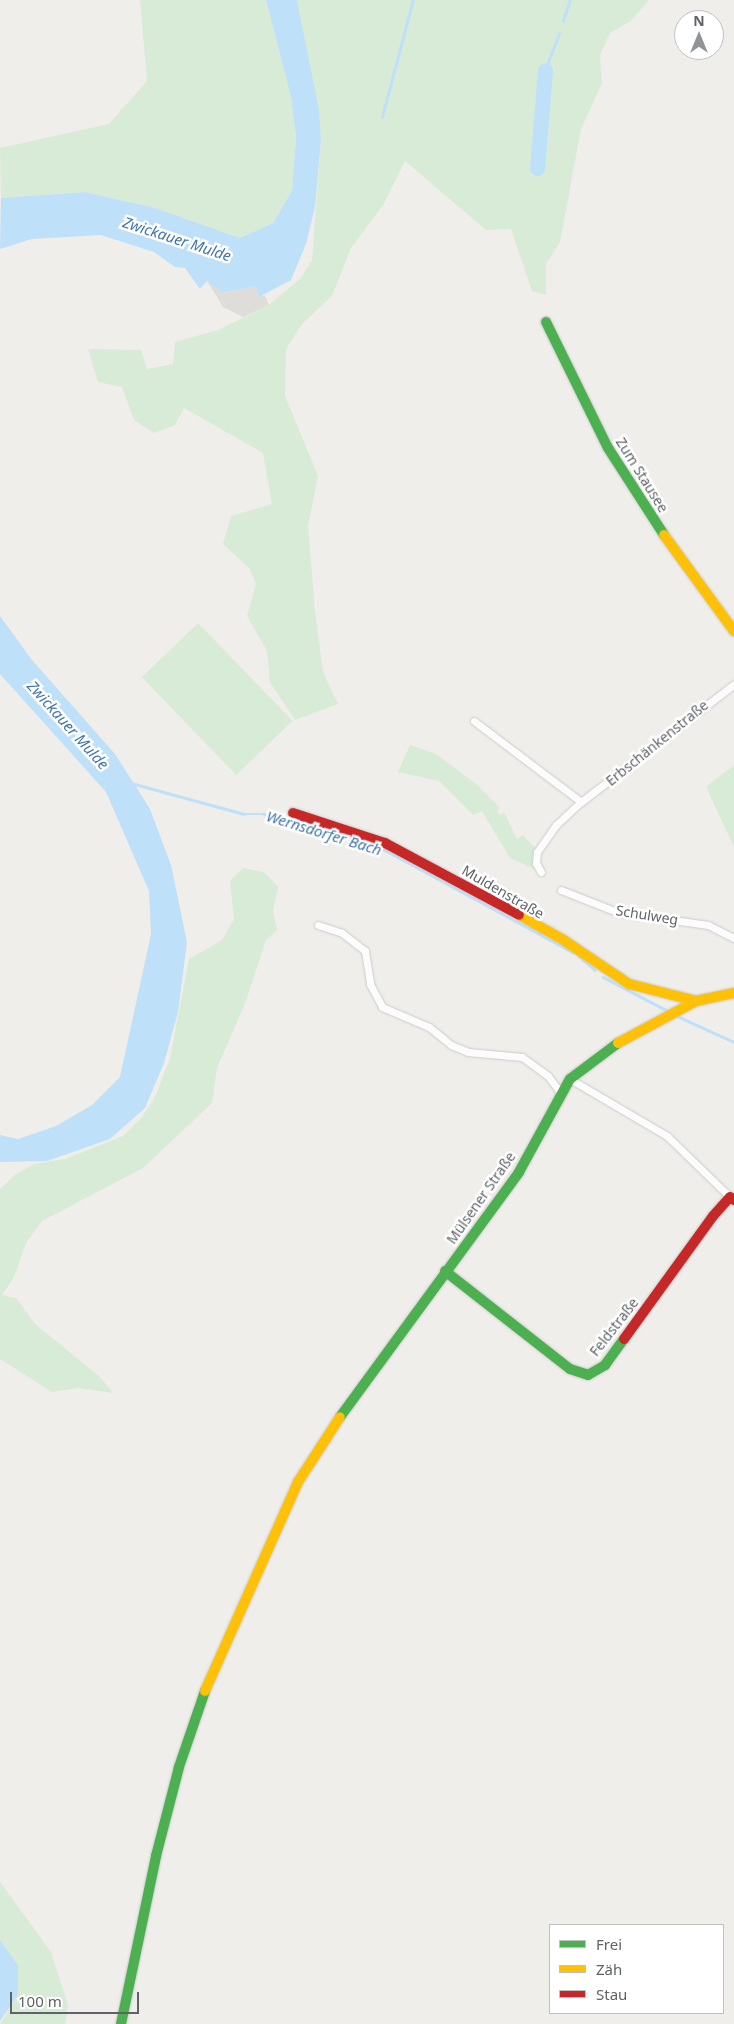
<!DOCTYPE html>
<html>
<head>
<meta charset="utf-8">
<style>
  body { margin:0 }
  #map { position:relative; width:734px; height:2024px; overflow:hidden; background:#efeeea; font-family:"Noto Sans",sans-serif }
  div>[style] { position:absolute }
  [style*='--x'] { left:calc(var(--x)*1px); top:calc(var(--y)*1px); width:calc(var(--w)*1px); rotate:calc(var(--a)*1deg) }
  .industrial>* { inset:0; background:#dfddda }
  .green>* { inset:0; background:#d8ebd6; transform-origin:0 0 }
  .water>* { inset:0; background:#bfe0f9 }
  .stream>* { height:2.5px; margin:-1.25px; padding:0 1.25px; transform-origin:1.25px; border-radius:1.25px; background:#bfe0f9 }
  .river>* { height:15px; margin:-7.5px; padding:0 7.5px; transform-origin:7.5px; border-radius:7.5px; background:#bfe0f9 }
  .roads { filter:drop-shadow(0 0 1px #cbcccc) drop-shadow(0 0 1px #cbcccc) }
  .street>* { height:7px; margin:-3.5px; padding:0 3.5px; transform-origin:3.5px; border-radius:3.5px; background:#fdfcfc }
  .fast>* { height:10px; margin:-5px; padding:0 5px; transform-origin:5px; border-radius:5px; background:#4caf50 }
  .slow>* { height:10px; margin:-5px; padding:0 5px; transform-origin:5px; border-radius:5px; background:#ffc107 }
  .jam>* { height:10px; margin:-5px; padding:0 5px; transform-origin:5px; border-radius:5px; background:#c62828 }
  span { translate:-50% -50%; white-space:nowrap; text-align:center; line-height:1.15; -webkit-text-stroke:5px #fff; paint-order:stroke }
  .street-label { font-size:14px; color:#5f6368 }
  .water-label { font-size:15px; color:#4174aa; font-style:italic }
  .legend { position:absolute; left:549px; top:1924px; width:175px; height:90px; box-sizing:border-box; background:#fff; border:1px solid #bfc1c3; margin:0; padding:6px 9px; list-style:none; font-size:15px; color:#5f6368 }
  .legend li { display:flex; align-items:center; gap:10px; height:25px }
  .legend b { width:25px; border:1px solid #bfc1c3 }
  .north { position:absolute; left:674px; top:10px; width:50px; height:50px; box-sizing:border-box; background:#fff; border:1px solid #bfc1c3; border-radius:50%; rotate:0deg; font-size:14px; font-weight:700; line-height:20px; text-align:center; color:#5f6368 }
  .north::after { content:''; display:block; margin:auto; width:18px; height:22px; background:#919496; clip-path:polygon(50% 0,100% 100%,50% 72%,0 100%) }
  .scale { position:absolute; left:10px; top:1992px; width:129px; height:22px; box-sizing:border-box; border:2px solid #5f6368; border-top:0; padding-left:6px; font-size:15px; line-height:18px; white-space:nowrap; color:#5f6368; -webkit-text-stroke:4px #fff; paint-order:stroke }
</style>
</head>
<body>
<div id="map">
  <div class="industrial">
    <i style="clip-path:polygon(207px 281px,224px 293px,256px 286px,259px 297px,265px 295px,269px 305px,243px 317px,223px 307px)"></i>
  </div>
  <div class="green">
    <i style="clip-path:polygon(140px 0,266px 0,291px 97px,296px 137px,292px 191px,273px 223px,240px 238px,155px 208px,85px 192px,1px 198px,0 148px,109px 124px,147px 81px)"></i>
    <i style="clip-path:polygon(297px 0,649px 0,631px 21px,610px 33px,600px 55px,602px 83px,581px 129px,560px 242px,546px 264px,546px 295px,532px 291px,511px 229px,486px 230px,405px 161px,383px 205px,351px 248px,332px 296px,302px 324px,286px 349px,285px 396px,318px 476px,308px 526px,315px 611px,323px 672px,338px 704px,295px 720px,270px 682px,267px 651px,247px 616px,256px 584px,250px 569px,223px 544px,231px 516px,272px 504px,263px 453px,184px 408px,175px 425px,154px 433px,134px 420px,122px 387px,98px 382px,88px 349px,141px 350px,147px 369px,173px 364px,175px 342px,218px 330px,269px 305px,301px 278px,312px 260px,321px 140px,319px 109px)"></i>
    <i style="left:198px;top:623px;width:136px;height:78px;rotate:46deg"></i>
    <i style="clip-path:polygon(410px 745px,436px 754px,475px 783px,500px 808px,497px 812px,501px 815px,504px 812px,517px 839px,523px 835px,537px 850px,533px 859px,534px 869px,510px 858px,482px 811px,473px 815px,439px 781px,398px 772px)"></i>
    <i style="clip-path:polygon(734px 765px,734px 847px,706px 787px)"></i>
    <i style="clip-path:polygon(243px 868px,264px 872px,278px 887px,273px 910px,277px 930px,266px 940px,246px 1001px,217px 1068px,212px 1103px,143px 1168px,42px 1221px,26px 1243px,14px 1277px,2px 1295px,16px 1298px,35px 1324px,99px 1376px,113px 1393px,78px 1388px,52px 1392px,0 1359px,0 1189px,16px 1174px,34px 1164px,65px 1159px,123px 1136px,142px 1117px,156px 1095px,170px 1058px,189px 959px,222px 940px,234px 919px,230px 881px)"></i>
    <i style="clip-path:polygon(0 1882px,51px 1952px,68px 2005px,65px 2024px,0 2024px,18px 1995px,18px 1965px,0 1940px)"></i>
  </div>
  <div class="water">
    <i style="clip-path:polygon(266px 0,297px 0,319px 109px,321px 140px,315px 207px,306px 244px,291px 280px,259px 297px,256px 286px,223px 293px,207px 281px,200px 289px,185px 268px,175px 267px,154px 252px,101px 235px,32px 239px,0 249px,1px 198px,85px 192px,155px 208px,240px 238px,273px 223px,292px 191px,296px 137px,291px 97px)"></i>
    <i style="clip-path:polygon(0 616px,32px 660px,115px 754px,150px 809px,171px 865px,187px 942px,178px 1012px,164px 1063px,145px 1108px,110px 1139px,47px 1161px,0 1162px,0 1135px,18px 1139px,56px 1126px,92px 1105px,120px 1077px,151px 934px,149px 891px,106px 792px,0 674px)"></i>
    <i style="clip-path:polygon(0 1940px,18px 1965px,18px 1995px,0 2021px)"></i>
  </div>
  <div class="stream">
    <i style="--x:563;--y:21;--w:22;--a:-72"></i>
    <i style="--x:545;--y:70;--w:39;--a:-69"></i>
    <i style="--x:382;--y:117;--w:121;--a:-75.2"></i>
    <i style="--x:131;--y:783;--w:117;--a:15.3"></i>
    <i style="--x:244;--y:814;--w:20;--a:0"></i>
    <i style="--x:264;--y:814;--w:126;--a:16.6"></i>
    <i style="--x:385;--y:850;--w:214;--a:28.5"></i>
    <i style="--x:579;--y:956;--w:21;--a:41"></i>
    <i style="--x:603;--y:977;--w:76;--a:27.6"></i>
    <i style="--x:677;--y:1016;--w:63;--a:24.5"></i>
  </div>
  <div class="river">
    <i style="--x:537;--y:168;--w:98;--a:-85.3"></i>
  </div>
  <div class="roads">
    <div class="street">
      <i style="--x:474;--y:721;--w:134;--a:37.1"></i>
      <i style="--x:541;--y:872;--w:10;--a:-119"></i>
      <i style="--x:536;--y:863;--w:11;--a:-85"></i>
      <i style="--x:537;--y:852;--w:33;--a:-55"></i>
      <i style="--x:556;--y:825;--w:34;--a:-43"></i>
      <i style="--x:581;--y:802;--w:193;--a:-37.6"></i>
      <i style="--x:561;--y:890;--w:60;--a:21.4"></i>
      <i style="--x:617;--y:912;--w:92;--a:8.1"></i>
      <i style="--x:708;--y:925;--w:29;--a:27"></i>
      <i style="--x:318;--y:925;--w:25;--a:18"></i>
      <i style="--x:342;--y:933;--w:29;--a:38"></i>
      <i style="--x:365;--y:951;--w:33;--a:81"></i>
      <i style="--x:370;--y:984;--w:26;--a:62"></i>
      <i style="--x:382;--y:1007;--w:51;--a:23.1"></i>
      <i style="--x:429;--y:1027;--w:28;--a:39"></i>
      <i style="--x:451;--y:1045;--w:18;--a:22"></i>
      <i style="--x:468;--y:1052;--w:54;--a:5.3"></i>
      <i style="--x:522;--y:1057;--w:32;--a:36"></i>
      <i style="--x:548;--y:1076;--w:21;--a:53"></i>
      <i style="--x:570;--y:1079;--w:113;--a:30.4"></i>
      <i style="--x:667;--y:1136;--w:88;--a:44.1"></i>
    </div>
    <div class="fast">
      <i style="--x:546;--y:322;--w:140;--a:63.8"></i>
      <i style="--x:608;--y:448;--w:103;--a:57.2"></i>
      <i style="--x:445;--y:1271;--w:159;--a:38.1"></i>
      <i style="--x:570;--y:1369;--w:19;--a:18"></i>
      <i style="--x:588;--y:1375;--w:20;--a:-30"></i>
      <i style="--x:605;--y:1365;--w:32;--a:-54"></i>
      <i style="--x:340;--y:1417;--w:303;--a:-53.8"></i>
      <i style="--x:519;--y:1172;--w:106;--a:-61.3"></i>
      <i style="--x:570;--y:1079;--w:60;--a:-36.9"></i>
      <i style="--x:121;--y:2024;--w:172;--a:-78.2"></i>
      <i style="--x:156;--y:1856;--w:92;--a:-75.5"></i>
      <i style="--x:179;--y:1767;--w:80;--a:-71.1"></i>
    </div>
    <div class="slow">
      <i style="--x:664;--y:535;--w:119;--a:53.9"></i>
      <i style="--x:519;--y:915;--w:49;--a:29.2"></i>
      <i style="--x:562;--y:939;--w:81;--a:33.9"></i>
      <i style="--x:629;--y:984;--w:69;--a:14.2"></i>
      <i style="--x:618;--y:1043;--w:89;--a:-28.3"></i>
      <i style="--x:696;--y:1001;--w:39;--a:-12"></i>
      <i style="--x:205;--y:1691;--w:229;--a:-66"></i>
      <i style="--x:298;--y:1482;--w:77;--a:-57.1"></i>
    </div>
    <div class="jam">
      <i style="--x:293;--y:813;--w:97;--a:18.1"></i>
      <i style="--x:385;--y:843;--w:152;--a:28.2"></i>
      <i style="--x:624;--y:1339;--w:152;--a:-54.1"></i>
      <i style="--x:713;--y:1216;--w:25;--a:-48"></i>
      <i style="--x:730;--y:1197;--w:5;--a:37"></i>
    </div>
  </div>
  <div class="street-label">
    <span style="left:642px;top:475px;rotate:58deg">Zum Stausee</span>
    <span style="left:657px;top:743px;rotate:-39deg">Erbschänkenstraße</span>
    <span style="left:503px;top:892px;rotate:30deg">Muldenstraße</span>
    <span style="left:647px;top:915px;rotate:9deg">Schulweg</span>
    <span style="left:481px;top:1198px;rotate:-55deg">Mülsener Straße</span>
    <span style="left:614px;top:1327px;rotate:-52deg">Feldstraße</span>
  </div>
  <div class="water-label">
    <span style="left:177px;top:239px;rotate:18deg">Zwickauer Mulde</span>
    <span style="left:68px;top:725px;rotate:48deg">Zwickauer Mulde</span>
    <span style="left:324px;top:833px;rotate:17deg">Wernsdorfer Bach</span>
  </div>
  <ul class="legend">
  <li><b style="height:6px;background:#4caf50"></b>Frei</li>
  <li><b style="height:6px;background:#ffc107"></b>Zäh</li>
  <li><b style="height:6px;background:#c62828"></b>Stau</li>
  </ul>
  <div class="north">N</div>
  <div class="scale">100 m</div>
</div>
</body>
</html>
